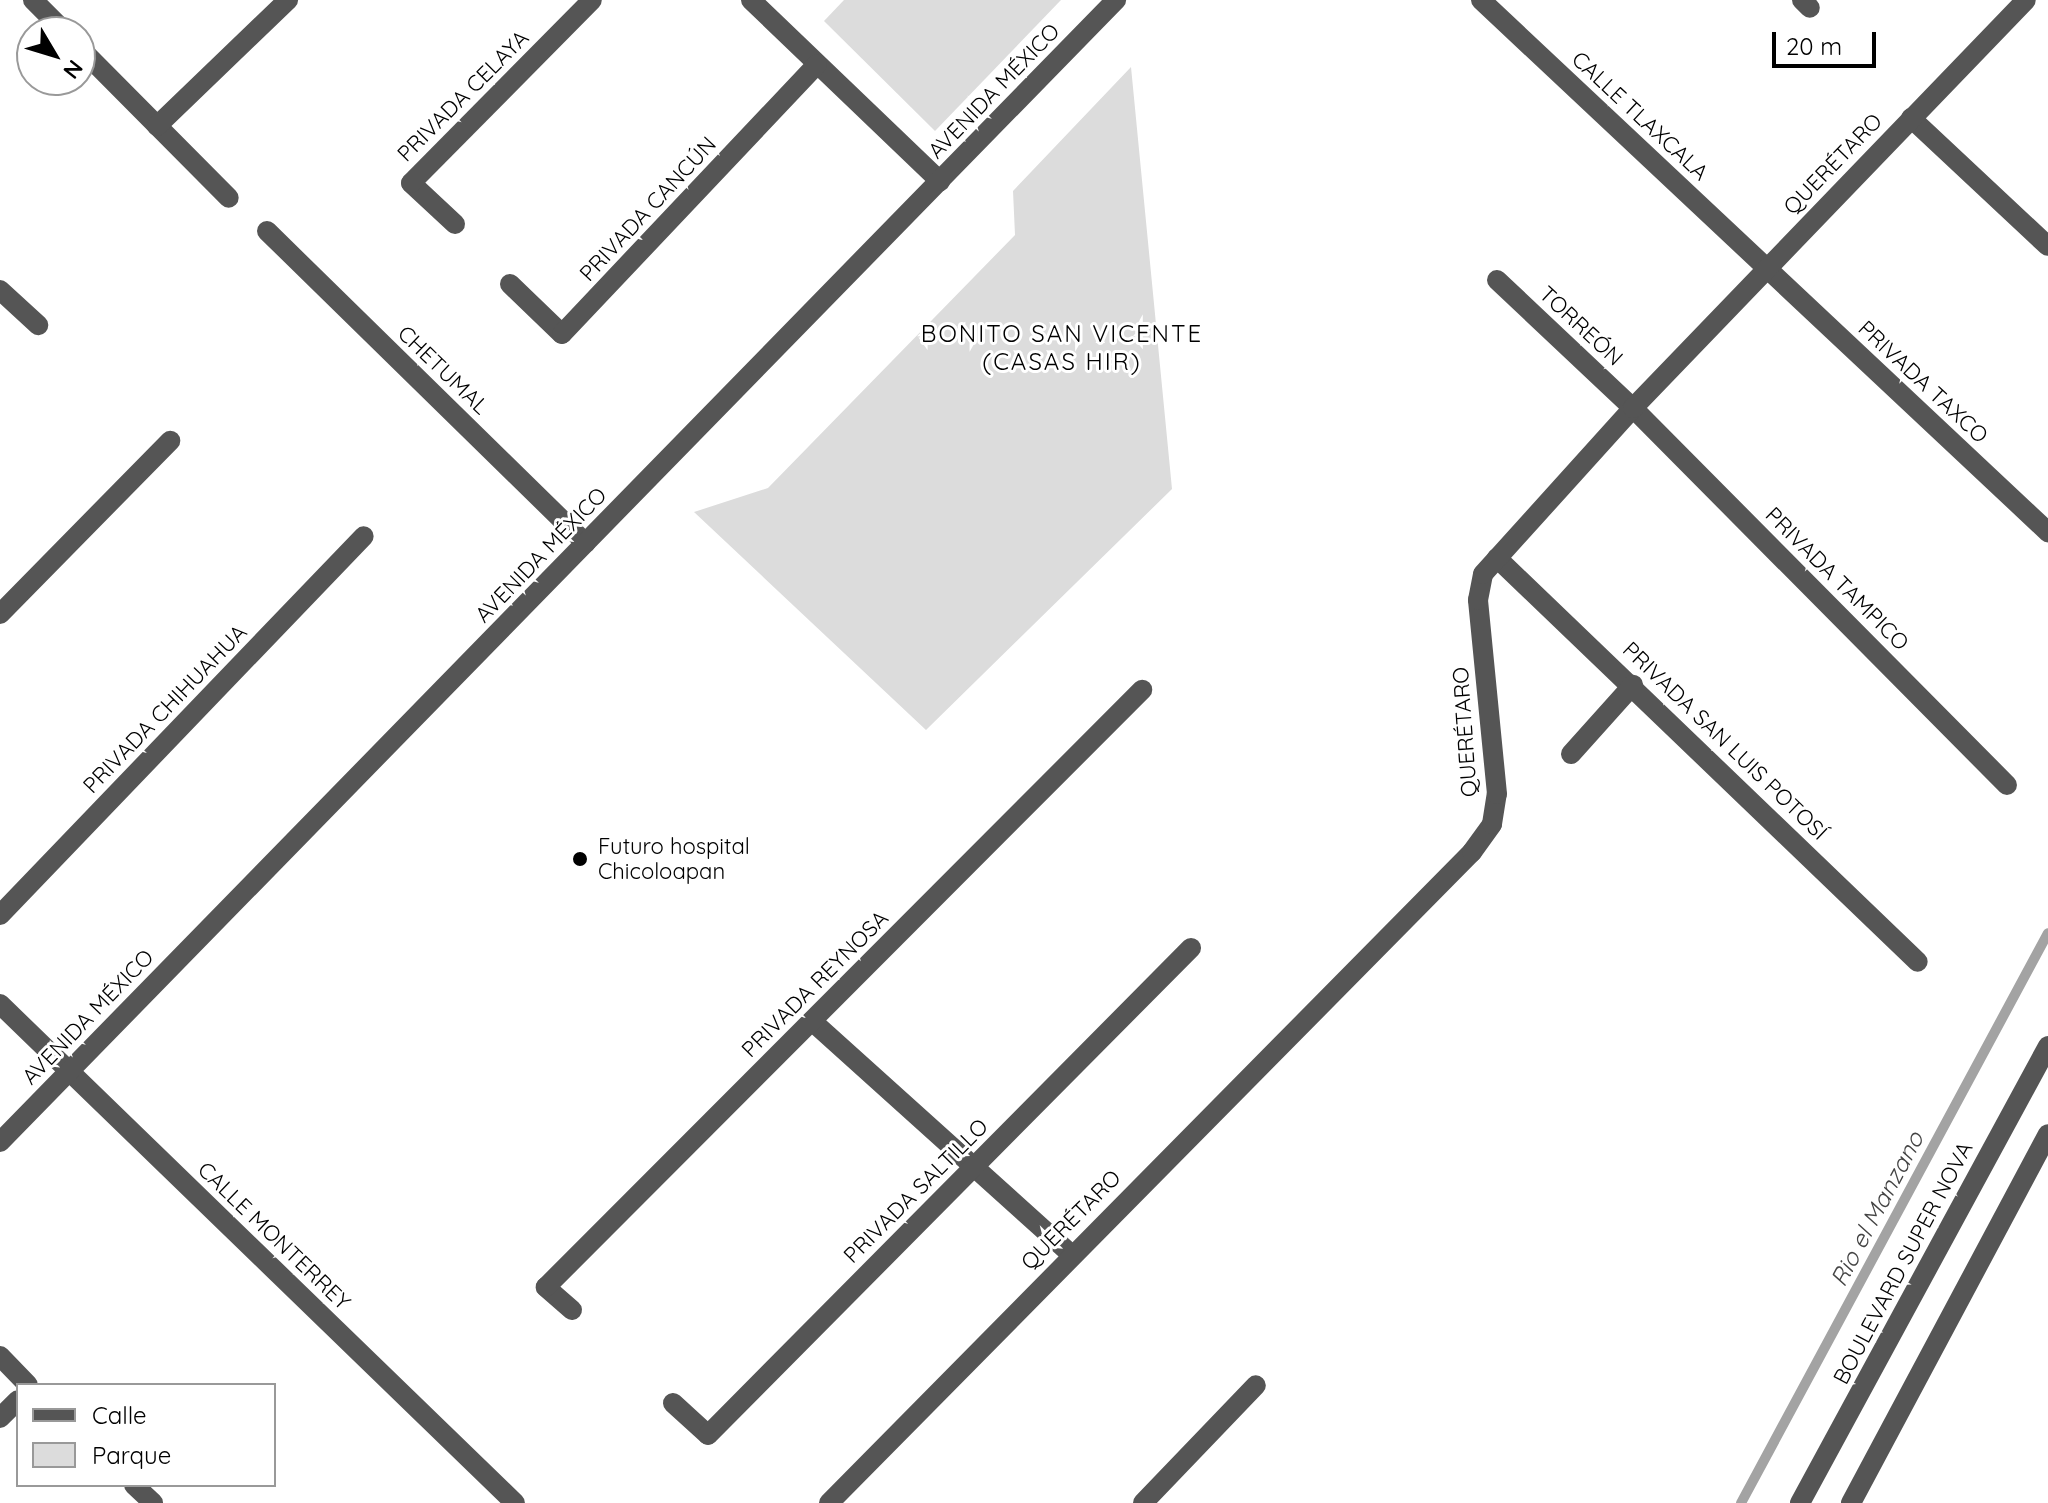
<!DOCTYPE html>
<html>
<head>
<meta charset="utf-8">
<style>
  body { margin:0 }
  #map { position:relative; width:2048px; height:1503px; overflow:hidden; background:#fff; font-family:Quicksand,sans-serif }
  div>[style] { position:absolute }
  [style*='--x'] { left:calc(var(--x)*1px); top:calc(var(--y)*1px); width:calc(var(--w)*1px); rotate:calc(var(--a)*1deg) }
  .green>* { inset:0; background:#dcdcdc }
  .stream>* { height:10px; margin:-5px; padding:0 5px; transform-origin:5px; border-radius:5px; background:#a3a3a3 }
  .minor>* { height:20px; margin:-10px; padding:0 10px; transform-origin:10px; border-radius:10px; background:#555 }
  .dots>* { width:22px; height:22px; translate:-50% -50%; box-sizing:border-box; border:4px solid #fff; border-radius:50% }
  span { translate:-50% -50%; white-space:nowrap; text-align:center; line-height:1.15; -webkit-text-stroke:6px #fff; paint-order:stroke }
  .street-label { font-size:22px; color:#000 }
  .poi-label { font-size:22px; color:#000 }
  .left { translate:0 -50%; text-align:left }
  .neighbourhood-label { font-size:24px; color:#000; letter-spacing:2px }
  .water-label { font-size:24px; color:#444; font-style:italic }
  .legend { position:absolute; left:16px; top:1383px; width:260px; height:104px; box-sizing:border-box; background:#fff; border:2px solid #999; margin:0; padding:10px 14px; list-style:none; font-size:24px; color:#000 }
  .legend li { display:flex; align-items:center; gap:16px; height:40px }
  .legend b { width:40px; border:2px solid #999 }
  .north { position:absolute; left:16px; top:16px; width:80px; height:80px; box-sizing:border-box; background:#fff; border:2px solid #999; border-radius:50%; rotate:128deg; font-size:22px; font-weight:700; line-height:32px; text-align:center; color:#000 }
  .north::after { content:''; display:block; margin:auto; width:28px; height:36px; background:#000; clip-path:polygon(50% 0,100% 100%,50% 72%,0 100%) }
  .scale { position:absolute; left:1772px; top:32px; width:104px; height:36px; box-sizing:border-box; border:4px solid #000; border-top:0; padding-left:10px; font-size:24px; line-height:28px; white-space:nowrap; color:#000; -webkit-text-stroke:6px #fff; paint-order:stroke }
</style>
</head>
<body>
<div id="map">
  <div class="green">
    <i style="clip-path:polygon(844px 0,1061px 0,935px 131px,824px 21px)"></i>
    <i style="clip-path:polygon(1131px 67px,1172px 489px,926px 730px,694px 512px,768px 488px,1015px 235px,1013px 191px)"></i>
  </div>
  <div class="stream">
    <i style="--x:1741;--y:1503;--w:647;--a:-61.69"></i>
  </div>
  <div class="minor">
    <i style="--x:33;--y:0;--w:45;--a:45"></i>
    <i style="--x:751;--y:0;--w:262;--a:43.8"></i>
    <i style="--x:1481;--y:0;--w:778;--a:43.18"></i>
    <i style="--x:1802;--y:0;--w:11;--a:45"></i>
    <i style="--x:80;--y:48;--w:211;--a:45.2"></i>
    <i style="--x:1911;--y:118;--w:187;--a:43.1"></i>
    <i style="--x:157;--y:126;--w:182;--a:-43.9"></i>
    <i style="--x:455;--y:224;--w:60;--a:-137"></i>
    <i style="--x:411;--y:183;--w:257;--a:-45.3"></i>
    <i style="--x:267;--y:231;--w:446;--a:44.4"></i>
    <i style="--x:1497;--y:280;--w:187;--a:43.3"></i>
    <i style="--x:1633;--y:408;--w:531;--a:45.23"></i>
    <i style="--x:510;--y:284;--w:72;--a:43.9"></i>
    <i style="--x:562;--y:334;--w:371;--a:-46.6"></i>
    <i style="--x:0;--y:290;--w:52;--a:42.6"></i>
    <i style="--x:1497;--y:558;--w:583;--a:43.82"></i>
    <i style="--x:0;--y:614;--w:243;--a:-45.5"></i>
    <i style="--x:1571;--y:754;--w:93;--a:-48.1"></i>
    <i style="--x:0;--y:915;--w:525;--a:-46.16"></i>
    <i style="--x:0;--y:1004;--w:717;--a:44.1"></i>
    <i style="--x:812;--y:1021;--w:348;--a:42"></i>
    <i style="--x:0;--y:1142;--w:1597;--a:-45.66"></i>
    <i style="--x:572;--y:1310;--w:35;--a:-139"></i>
    <i style="--x:546;--y:1287;--w:844;--a:-45.05"></i>
    <i style="--x:0;--y:1356;--w:40;--a:46"></i>
    <i style="--x:673;--y:1403;--w:47;--a:42.4"></i>
    <i style="--x:708;--y:1435;--w:686;--a:-45.24"></i>
    <i style="--x:0;--y:1418;--w:25;--a:-45"></i>
    <i style="--x:134;--y:1485;--w:26;--a:43"></i>
    <i style="--x:829;--y:1503;--w:915;--a:-45.35"></i>
    <i style="--x:1472;--y:852;--w:34;--a:-54"></i>
    <i style="--x:1492;--y:824;--w:30;--a:-81"></i>
    <i style="--x:1497;--y:794;--w:195;--a:-95.6"></i>
    <i style="--x:1478;--y:600;--w:26;--a:-79"></i>
    <i style="--x:1483;--y:574;--w:224;--a:-47.9"></i>
    <i style="--x:1633;--y:408;--w:566;--a:-46.07"></i>
    <i style="--x:1143;--y:1503;--w:163;--a:-46.2"></i>
    <i style="--x:1800;--y:1503;--w:520;--a:-61.51"></i>
    <i style="--x:1851;--y:1503;--w:418;--a:-61.9"></i>
  </div>
  <div class="dots">
    <i style="left:580px;top:859px;background:#000"></i>
  </div>
  <div class="street-label">
    <span style="left:994px;top:91px;rotate:-46deg">AVENIDA MÉXICO</span>
    <span style="left:463px;top:96px;rotate:-45deg">PRIVADA CELAYA</span>
    <span style="left:1640px;top:116px;rotate:43deg">CALLE TLAXCALA</span>
    <span style="left:1833px;top:164px;rotate:-46deg">QUERÉTARO</span>
    <span style="left:648px;top:209px;rotate:-47deg">PRIVADA CANCÚN</span>
    <span style="left:1581px;top:326px;rotate:43deg">TORREÓN</span>
    <span style="left:443px;top:370px;rotate:44deg">CHETUMAL</span>
    <span style="left:1923px;top:382px;rotate:43deg">PRIVADA TAXCO</span>
    <span style="left:541px;top:555px;rotate:-46deg">AVENIDA MÉXICO</span>
    <span style="left:1837px;top:579px;rotate:45deg">PRIVADA TAMPICO</span>
    <span style="left:165px;top:709px;rotate:-46deg">PRIVADA CHIHUAHUA</span>
    <span style="left:1465px;top:732px;rotate:-94deg">QUERÉTARO</span>
    <span style="left:1725px;top:741px;rotate:44deg">PRIVADA SAN LUIS POTOSÍ</span>
    <span style="left:815px;top:984px;rotate:-45deg">PRIVADA REYNOSA</span>
    <span style="left:88px;top:1017px;rotate:-46deg">AVENIDA MÉXICO</span>
    <span style="left:916px;top:1191px;rotate:-45deg">PRIVADA SALTILLO</span>
    <span style="left:1071px;top:1220px;rotate:-45deg">QUERÉTARO</span>
    <span style="left:274px;top:1236px;rotate:44deg">CALLE MONTERREY</span>
    <span style="left:1903px;top:1263px;rotate:-62deg">BOULEVARD SUPER NOVA</span>
  </div>
  <div class="poi-label">
    <span class="left" style="left:598px;top:859px">Futuro hospital<br>Chicoloapan</span>
  </div>
  <div class="neighbourhood-label">
    <span style="left:1062px;top:348px">BONITO SAN VICENTE<br>(CASAS HIR)</span>
  </div>
  <div class="water-label">
    <span style="left:1877px;top:1209px;rotate:-62deg">Rio el Manzano</span>
  </div>
  <ul class="legend">
  <li><b style="height:10px;background:#555"></b>Calle</li>
  <li><b style="height:22px;background:#dcdcdc"></b>Parque</li>
  </ul>
  <div class="north">N</div>
  <div class="scale">20 m</div>
</div>
</body>
</html>
